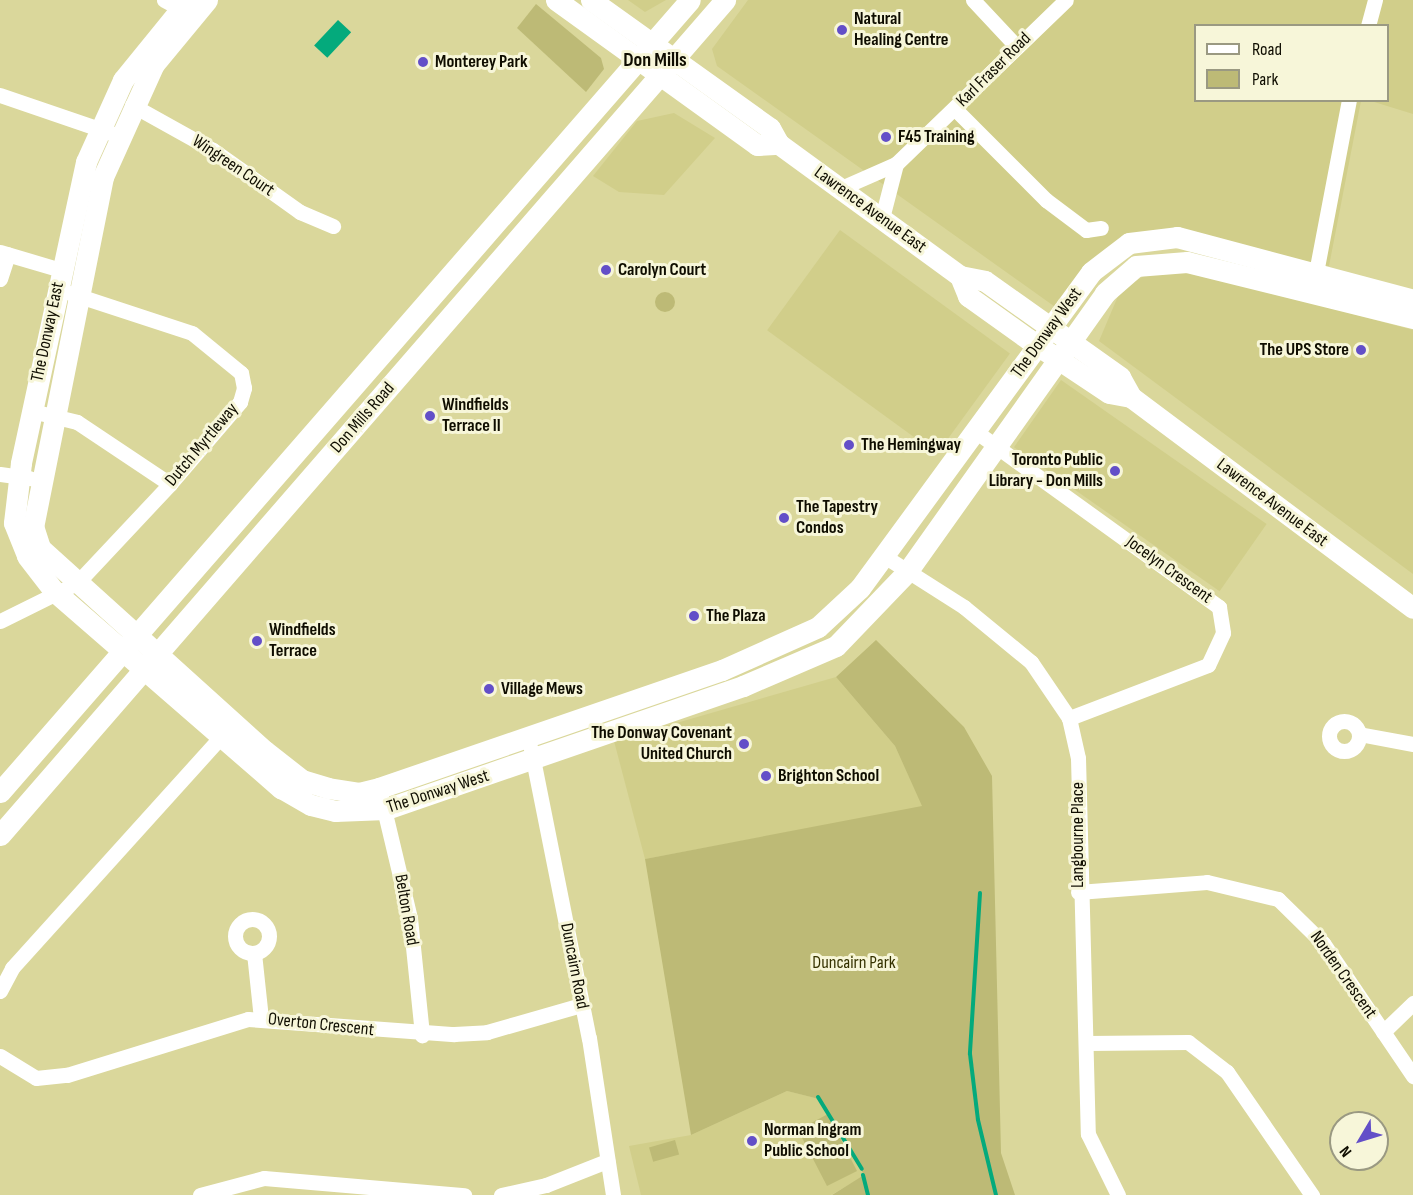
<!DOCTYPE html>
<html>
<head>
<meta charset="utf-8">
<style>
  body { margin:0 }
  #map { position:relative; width:1413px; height:1195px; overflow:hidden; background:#dad79b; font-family:"Sofia Sans Condensed",sans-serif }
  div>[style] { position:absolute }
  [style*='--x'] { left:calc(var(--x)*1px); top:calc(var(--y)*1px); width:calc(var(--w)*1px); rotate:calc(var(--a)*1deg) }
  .built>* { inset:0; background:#d1ce8a; transform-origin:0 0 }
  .green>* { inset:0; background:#bdba76; transform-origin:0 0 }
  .round { border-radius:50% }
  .water>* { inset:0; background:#04aa7c; transform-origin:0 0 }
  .stream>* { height:4px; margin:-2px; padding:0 2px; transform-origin:2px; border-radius:2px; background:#04aa7c }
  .street>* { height:15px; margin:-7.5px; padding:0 7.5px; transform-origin:7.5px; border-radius:7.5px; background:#fff }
  .street>.ring { margin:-7.5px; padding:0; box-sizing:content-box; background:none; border:15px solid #fff; border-radius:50% }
  .secondary>* { height:21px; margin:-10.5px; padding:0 10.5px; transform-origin:10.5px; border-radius:10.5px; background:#fff }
  .dots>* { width:16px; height:16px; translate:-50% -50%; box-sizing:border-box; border:3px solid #f7f6d9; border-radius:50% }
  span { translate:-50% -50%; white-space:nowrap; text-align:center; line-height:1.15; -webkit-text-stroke:6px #f7f6d9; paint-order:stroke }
  .poi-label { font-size:18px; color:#0f0d00; font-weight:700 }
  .left { translate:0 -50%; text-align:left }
  .right { translate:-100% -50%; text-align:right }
  .street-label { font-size:18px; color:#0f0d00 }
  .park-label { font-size:18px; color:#353200 }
  .neighbourhood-label { font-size:20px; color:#0f0d00; font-weight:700 }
  .legend { position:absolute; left:1194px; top:24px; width:195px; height:78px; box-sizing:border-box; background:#f7f6d9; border:2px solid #9a9982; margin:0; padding:8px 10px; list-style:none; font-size:18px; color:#0f0d00 }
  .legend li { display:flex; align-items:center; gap:12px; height:30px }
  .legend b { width:30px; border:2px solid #9a9982 }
  .north { position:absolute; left:1329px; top:1111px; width:60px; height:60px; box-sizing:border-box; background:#f7f6d9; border:2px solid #9a9982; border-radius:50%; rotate:232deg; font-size:16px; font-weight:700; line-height:24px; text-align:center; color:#0f0d00 }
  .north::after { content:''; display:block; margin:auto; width:21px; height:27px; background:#634fc8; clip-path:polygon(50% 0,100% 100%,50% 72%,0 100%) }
</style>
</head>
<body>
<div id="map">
  <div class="built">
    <i style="clip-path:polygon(628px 0,666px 0,645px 12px)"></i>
    <i style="clip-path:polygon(748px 0,1413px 0,1413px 114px,1371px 101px,1388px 100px,1388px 26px,1196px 26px,1196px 100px,1361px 101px,1329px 266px,1126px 237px,1058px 309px,717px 66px,712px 49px)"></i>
    <i style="clip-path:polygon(674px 113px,715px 138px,664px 195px,619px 192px,593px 176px,637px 121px)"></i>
    <i style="left:840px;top:230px;width:210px;height:124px;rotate:36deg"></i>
    <i style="clip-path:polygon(1153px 271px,1199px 273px,1413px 330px,1413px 574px,1099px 341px,1121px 289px)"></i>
    <i style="left:1061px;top:380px;width:251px;height:82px;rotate:35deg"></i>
    <i style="clip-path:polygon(836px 677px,895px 746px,923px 807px,645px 859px,614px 741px)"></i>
    <i style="clip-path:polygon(787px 1091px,819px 1099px,864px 1176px,831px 1195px,641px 1195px,629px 1146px,691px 1135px)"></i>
  </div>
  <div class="green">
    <i style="clip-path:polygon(536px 4px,601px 58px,604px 69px,586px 92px,517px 28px)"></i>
    <i class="round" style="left:655px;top:292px;width:20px;height:20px"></i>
    <i style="clip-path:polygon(876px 640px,964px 727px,992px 776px,1001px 1153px,1015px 1195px,832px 1195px,864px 1175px,830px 1118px,857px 1171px,827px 1186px,798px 1130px,828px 1114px,819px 1099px,787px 1091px,691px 1135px,645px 859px,922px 806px,895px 746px,836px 677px)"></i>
    <i style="left:675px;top:1140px;width:15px;height:27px;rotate:74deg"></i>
  </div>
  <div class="water">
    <i style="left:338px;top:20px;width:18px;height:35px;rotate:43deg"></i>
  </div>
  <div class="stream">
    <i style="--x:980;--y:893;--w:161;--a:93.6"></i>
    <i style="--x:970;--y:1054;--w:66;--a:83.1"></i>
    <i style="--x:978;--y:1120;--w:77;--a:76.5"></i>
    <i style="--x:818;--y:1097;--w:84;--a:58.6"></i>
    <i style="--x:863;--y:1175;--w:21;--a:76"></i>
  </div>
  <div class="street">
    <i style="--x:164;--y:0;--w:27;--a:28"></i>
    <i style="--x:973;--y:0;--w:64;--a:46.9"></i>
    <i style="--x:1368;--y:26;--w:27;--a:-75"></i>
    <i style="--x:0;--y:95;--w:117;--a:18.9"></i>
    <i style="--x:132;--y:105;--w:93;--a:29.1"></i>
    <i style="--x:213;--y:150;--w:107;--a:35.5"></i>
    <i style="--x:300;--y:212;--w:36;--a:23"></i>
    <i style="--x:955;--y:109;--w:129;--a:45"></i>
    <i style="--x:1046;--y:200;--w:50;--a:36.9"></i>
    <i style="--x:1086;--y:230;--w:15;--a:-8"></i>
    <i style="--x:841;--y:188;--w:60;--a:-23.6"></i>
    <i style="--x:896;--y:164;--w:236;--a:-44"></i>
    <i style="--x:882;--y:218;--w:56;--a:-75.5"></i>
    <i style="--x:0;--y:252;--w:64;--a:16.4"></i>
    <i style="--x:0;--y:279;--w:26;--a:-72"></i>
    <i style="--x:1314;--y:283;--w:186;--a:-79.2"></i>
    <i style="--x:32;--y:411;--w:46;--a:13.7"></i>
    <i style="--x:77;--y:422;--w:112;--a:33.7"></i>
    <i style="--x:975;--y:431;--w:301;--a:35.8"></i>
    <i style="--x:1219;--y:607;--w:26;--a:81"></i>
    <i style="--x:1223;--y:633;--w:35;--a:115"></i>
    <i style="--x:1208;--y:665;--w:149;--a:159.1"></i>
    <i style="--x:0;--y:474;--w:30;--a:8"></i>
    <i style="--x:884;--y:556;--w:95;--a:32.5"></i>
    <i style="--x:964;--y:607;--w:87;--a:39.4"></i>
    <i style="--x:1031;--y:662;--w:68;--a:55.8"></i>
    <i style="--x:1069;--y:718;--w:41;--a:77.3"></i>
    <i style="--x:1078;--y:758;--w:376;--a:88.5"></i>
    <i style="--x:1088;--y:1134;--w:68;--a:63.8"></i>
    <i style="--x:0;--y:621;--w:86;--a:-26.3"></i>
    <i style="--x:77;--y:583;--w:136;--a:-46.8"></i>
    <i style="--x:170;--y:484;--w:108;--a:-49.5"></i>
    <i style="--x:240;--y:402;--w:15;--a:-74"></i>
    <i style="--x:244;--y:388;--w:15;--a:-101"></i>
    <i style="--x:241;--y:373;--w:63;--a:-140.8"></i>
    <i style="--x:192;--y:333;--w:128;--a:-161.8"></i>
    <i class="ring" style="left:1329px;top:721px;width:15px;height:15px"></i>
    <i style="--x:1359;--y:734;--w:55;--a:10.5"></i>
    <i style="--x:531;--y:749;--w:295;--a:78.7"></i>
    <i style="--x:589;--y:1038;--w:159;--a:81.3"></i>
    <i style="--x:379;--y:788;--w:134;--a:76.6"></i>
    <i style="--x:410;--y:918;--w:118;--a:84.1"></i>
    <i style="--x:1078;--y:892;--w:129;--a:-4.4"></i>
    <i style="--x:1207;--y:882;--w:73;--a:13.5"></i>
    <i style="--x:1278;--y:899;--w:63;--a:44.4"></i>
    <i style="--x:1323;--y:943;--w:161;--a:55.9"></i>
    <i class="ring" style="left:235px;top:919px;width:19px;height:19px"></i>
    <i style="--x:254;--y:953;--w:65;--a:83.9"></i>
    <i style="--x:0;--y:991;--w:26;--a:-62"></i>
    <i style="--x:12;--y:968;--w:322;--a:-47.9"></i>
    <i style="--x:1383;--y:1032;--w:42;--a:-44"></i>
    <i style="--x:1088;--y:1043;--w:100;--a:-0.6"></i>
    <i style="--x:1188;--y:1042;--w:49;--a:37.6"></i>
    <i style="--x:1227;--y:1072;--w:150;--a:55.4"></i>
    <i style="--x:0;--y:1056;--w:42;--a:31.4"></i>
    <i style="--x:36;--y:1078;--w:31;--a:-6"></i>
    <i style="--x:67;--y:1075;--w:189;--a:-17.2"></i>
    <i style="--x:248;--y:1019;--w:207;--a:4.2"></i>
    <i style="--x:454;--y:1034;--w:33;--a:-3"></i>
    <i style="--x:487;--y:1032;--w:98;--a:-16"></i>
    <i style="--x:200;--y:1195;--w:66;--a:-14.9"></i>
    <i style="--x:264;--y:1178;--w:201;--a:4.9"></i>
    <i style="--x:501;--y:1195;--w:46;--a:-12.5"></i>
    <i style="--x:546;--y:1185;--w:66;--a:-21.5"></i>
  </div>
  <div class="secondary">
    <i style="--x:188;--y:0;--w:103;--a:129.1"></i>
    <i style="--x:123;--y:80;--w:90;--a:114.3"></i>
    <i style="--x:86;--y:162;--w:308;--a:102.2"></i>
    <i style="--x:21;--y:463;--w:60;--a:96.7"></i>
    <i style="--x:14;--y:523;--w:35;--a:68"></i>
    <i style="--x:27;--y:556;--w:44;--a:52.4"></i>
    <i style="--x:54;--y:591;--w:301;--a:41"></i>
    <i style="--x:281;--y:788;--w:34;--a:30"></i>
    <i style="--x:311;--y:805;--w:25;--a:14"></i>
    <i style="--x:335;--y:811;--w:51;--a:-2.2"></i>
    <i style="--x:386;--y:809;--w:378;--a:-19"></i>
    <i style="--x:743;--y:686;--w:101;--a:-23.3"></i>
    <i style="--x:836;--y:646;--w:103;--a:-46.2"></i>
    <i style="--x:907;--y:572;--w:342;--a:-54.6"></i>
    <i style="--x:1105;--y:293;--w:41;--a:-41.1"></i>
    <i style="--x:1136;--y:266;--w:51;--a:-4.5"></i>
    <i style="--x:1187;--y:262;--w:233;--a:13.9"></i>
    <i style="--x:207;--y:0;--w:83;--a:129.6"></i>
    <i style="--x:154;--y:64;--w:124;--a:114.3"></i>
    <i style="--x:103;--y:177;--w:356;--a:101.3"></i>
    <i style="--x:33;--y:526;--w:23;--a:72"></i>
    <i style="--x:40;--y:548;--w:303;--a:42.1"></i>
    <i style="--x:265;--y:751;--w:47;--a:38.1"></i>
    <i style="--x:302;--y:780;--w:27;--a:17"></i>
    <i style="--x:328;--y:788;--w:31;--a:9"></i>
    <i style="--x:359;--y:793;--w:21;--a:-14"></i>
    <i style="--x:379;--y:788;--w:363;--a:-19"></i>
    <i style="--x:722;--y:670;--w:105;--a:-24.1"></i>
    <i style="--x:818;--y:627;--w:57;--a:-42.9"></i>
    <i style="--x:860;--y:588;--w:391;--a:-53.8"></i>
    <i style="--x:1091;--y:272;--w:48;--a:-37.3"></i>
    <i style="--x:1129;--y:243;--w:48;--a:-7.1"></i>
    <i style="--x:1177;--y:237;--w:244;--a:14.9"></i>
    <i style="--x:556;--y:0;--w:248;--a:35.8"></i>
    <i style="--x:757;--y:145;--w:22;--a:-3"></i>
    <i style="--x:591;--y:0;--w:220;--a:35.6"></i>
    <i style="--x:770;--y:128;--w:18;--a:61"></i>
    <i style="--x:779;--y:144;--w:224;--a:36.1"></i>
    <i style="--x:960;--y:276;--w:25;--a:11"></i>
    <i style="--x:985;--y:281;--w:166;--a:35.4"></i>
    <i style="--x:1120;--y:377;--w:23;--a:61"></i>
    <i style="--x:1131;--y:397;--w:352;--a:36.8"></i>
    <i style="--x:960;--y:276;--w:22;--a:68"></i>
    <i style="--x:968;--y:296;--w:74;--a:35.6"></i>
    <i style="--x:1028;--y:339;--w:97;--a:33.7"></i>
    <i style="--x:1109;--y:393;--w:22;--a:10"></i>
    <i style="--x:0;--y:792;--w:1050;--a:-48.94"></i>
    <i style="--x:0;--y:835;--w:1106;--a:-49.03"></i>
  </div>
  <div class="dots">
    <i style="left:842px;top:30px;background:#634fc8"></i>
    <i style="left:423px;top:62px;background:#634fc8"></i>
    <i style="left:886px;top:137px;background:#634fc8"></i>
    <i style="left:606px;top:270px;background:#634fc8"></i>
    <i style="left:1361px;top:350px;background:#634fc8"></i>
    <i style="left:430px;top:416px;background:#634fc8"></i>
    <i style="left:849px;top:445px;background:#634fc8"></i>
    <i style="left:1115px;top:471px;background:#634fc8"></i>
    <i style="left:784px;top:518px;background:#634fc8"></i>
    <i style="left:694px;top:616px;background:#634fc8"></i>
    <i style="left:257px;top:641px;background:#634fc8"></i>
    <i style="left:489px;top:689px;background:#634fc8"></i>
    <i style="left:744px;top:744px;background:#634fc8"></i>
    <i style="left:766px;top:776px;background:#634fc8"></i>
    <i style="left:752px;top:1141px;background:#634fc8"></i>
  </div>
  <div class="poi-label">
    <span class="left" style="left:854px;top:30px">Natural<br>Healing Centre</span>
    <span class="left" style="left:435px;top:62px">Monterey Park</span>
    <span class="left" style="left:898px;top:137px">F45 Training</span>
    <span class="left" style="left:618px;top:270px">Carolyn Court</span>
    <span class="right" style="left:1349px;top:350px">The UPS Store</span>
    <span class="left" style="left:442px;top:416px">Windfields<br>Terrace II</span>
    <span class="left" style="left:861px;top:445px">The Hemingway</span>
    <span class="right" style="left:1103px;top:471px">Toronto Public<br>Library - Don Mills</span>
    <span class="left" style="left:796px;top:518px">The Tapestry<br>Condos</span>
    <span class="left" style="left:706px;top:616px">The Plaza</span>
    <span class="left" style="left:269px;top:641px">Windfields<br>Terrace</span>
    <span class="left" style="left:501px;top:689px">Village Mews</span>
    <span class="right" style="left:732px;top:744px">The Donway Covenant<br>United Church</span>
    <span class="left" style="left:778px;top:776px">Brighton School</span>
    <span class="left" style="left:764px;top:1141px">Norman Ingram<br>Public School</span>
  </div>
  <div class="street-label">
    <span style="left:994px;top:70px;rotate:-45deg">Karl Fraser Road</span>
    <span style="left:233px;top:166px;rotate:34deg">Wingreen Court</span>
    <span style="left:870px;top:210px;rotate:36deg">Lawrence Avenue East</span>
    <span style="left:48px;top:332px;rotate:-78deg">The Donway East</span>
    <span style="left:1047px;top:333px;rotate:-54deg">The Donway West</span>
    <span style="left:363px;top:418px;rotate:-49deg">Don Mills Road</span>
    <span style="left:202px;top:445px;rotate:-50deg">Dutch Myrtleway</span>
    <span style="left:1272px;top:503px;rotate:37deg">Lawrence Avenue East</span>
    <span style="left:1169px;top:570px;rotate:36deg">Jocelyn Crescent</span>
    <span style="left:438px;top:792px;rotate:-18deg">The Donway West</span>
    <span style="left:1078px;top:835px;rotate:-90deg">Langbourne Place</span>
    <span style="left:406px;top:910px;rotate:80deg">Belton Road</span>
    <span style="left:574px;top:966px;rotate:79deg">Duncairn Road</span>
    <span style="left:1343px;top:975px;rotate:55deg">Norden Crescent</span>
    <span style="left:321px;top:1025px;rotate:6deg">Overton Crescent</span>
  </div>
  <div class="park-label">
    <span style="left:854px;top:963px">Duncairn Park</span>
  </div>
  <div class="neighbourhood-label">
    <span style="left:655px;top:60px">Don Mills</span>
  </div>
  <ul class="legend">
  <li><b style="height:8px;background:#fff"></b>Road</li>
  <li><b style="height:16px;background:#bdba76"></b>Park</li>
  </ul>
  <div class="north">N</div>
</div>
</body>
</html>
